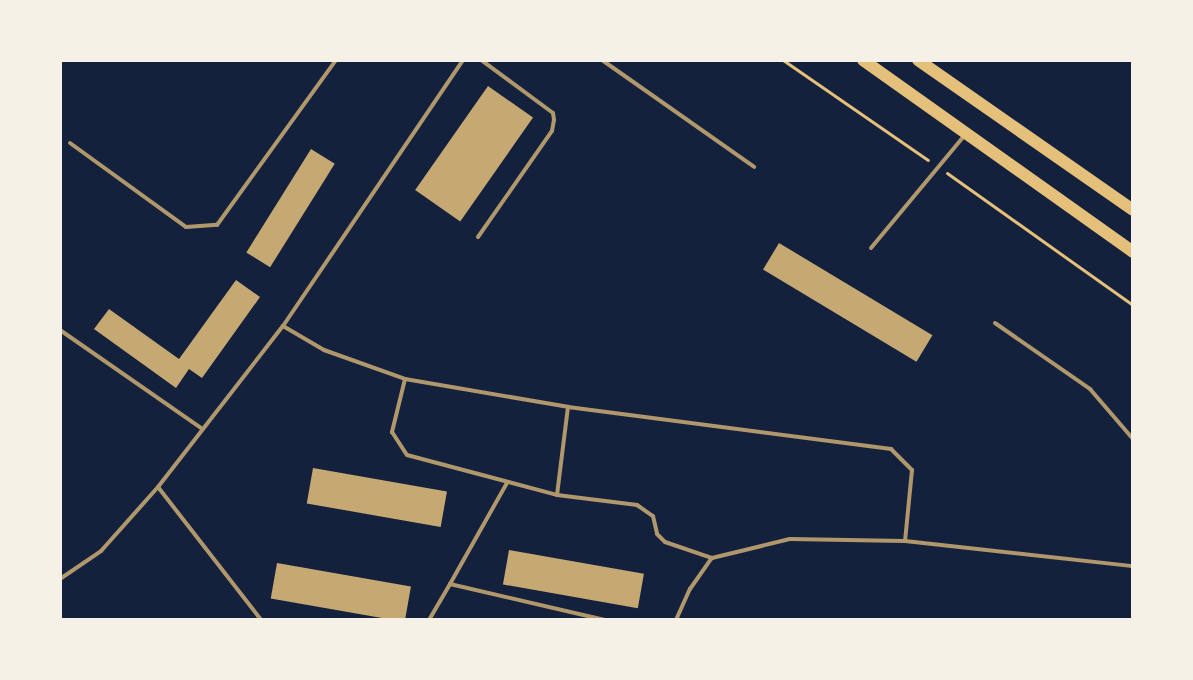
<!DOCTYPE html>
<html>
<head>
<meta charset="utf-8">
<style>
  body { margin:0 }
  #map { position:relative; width:1193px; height:680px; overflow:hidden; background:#14213d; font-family:Helvetica,sans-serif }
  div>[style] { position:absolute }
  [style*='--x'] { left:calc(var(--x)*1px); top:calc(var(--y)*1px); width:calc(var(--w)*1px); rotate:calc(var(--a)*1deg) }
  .building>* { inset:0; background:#c6a872; transform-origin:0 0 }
  .path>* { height:3px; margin:-1.5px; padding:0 1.5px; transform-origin:1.5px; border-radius:1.5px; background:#e5c07b }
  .service>* { height:4px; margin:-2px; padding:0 2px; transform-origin:2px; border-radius:2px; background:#b1986c }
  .trunk>* { height:12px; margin:-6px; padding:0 6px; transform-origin:6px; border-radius:6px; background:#e5c07b }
  span { translate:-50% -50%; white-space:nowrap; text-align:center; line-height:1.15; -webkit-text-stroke:7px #f6f1e7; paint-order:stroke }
  .frame { position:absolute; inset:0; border:62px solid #f6f1e7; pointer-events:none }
</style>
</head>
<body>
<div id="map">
  <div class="building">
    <i style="left:488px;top:86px;width:55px;height:127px;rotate:35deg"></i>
    <i style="left:311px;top:149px;width:28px;height:122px;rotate:32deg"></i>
    <i style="left:779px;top:243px;width:179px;height:31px;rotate:31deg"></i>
    <i style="clip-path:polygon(236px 280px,260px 297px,202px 378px,189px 369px,176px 388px,94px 329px,109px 309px,179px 359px)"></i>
    <i style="left:313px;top:468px;width:136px;height:36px;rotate:10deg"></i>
    <i style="left:509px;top:550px;width:137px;height:35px;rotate:10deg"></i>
    <i style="left:277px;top:563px;width:136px;height:36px;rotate:10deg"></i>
  </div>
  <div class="path">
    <i style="--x:783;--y:60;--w:176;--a:34.6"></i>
    <i style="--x:947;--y:173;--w:228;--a:35.4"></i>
  </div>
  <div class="service">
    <i style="--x:602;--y:60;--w:186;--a:35.1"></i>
    <i style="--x:1132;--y:60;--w:1;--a:45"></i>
    <i style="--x:70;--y:143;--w:143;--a:35.9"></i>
    <i style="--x:186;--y:227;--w:31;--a:-4"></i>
    <i style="--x:217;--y:225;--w:203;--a:-54.2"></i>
    <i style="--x:478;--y:237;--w:129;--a:-55.1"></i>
    <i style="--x:552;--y:131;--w:11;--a:-80"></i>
    <i style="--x:554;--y:120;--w:7;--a:-98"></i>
    <i style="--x:553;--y:113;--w:89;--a:-143.6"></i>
    <i style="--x:871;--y:248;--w:146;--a:-50.3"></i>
    <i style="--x:995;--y:323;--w:116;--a:34.8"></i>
    <i style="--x:1090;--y:389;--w:66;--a:49.3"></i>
    <i style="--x:283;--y:326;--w:48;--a:30.3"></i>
    <i style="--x:324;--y:350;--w:86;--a:19.7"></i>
    <i style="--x:405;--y:379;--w:55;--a:103.8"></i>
    <i style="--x:392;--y:432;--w:27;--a:57"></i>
    <i style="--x:407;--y:455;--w:155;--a:14.9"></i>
    <i style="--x:557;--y:495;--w:81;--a:7.1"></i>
    <i style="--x:637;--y:505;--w:19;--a:35"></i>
    <i style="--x:653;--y:516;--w:18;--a:77"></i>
    <i style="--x:657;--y:534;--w:11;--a:45"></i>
    <i style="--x:665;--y:542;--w:50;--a:18.8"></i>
    <i style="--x:60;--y:330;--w:172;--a:34.8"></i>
    <i style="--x:405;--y:379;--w:165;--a:9.7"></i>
    <i style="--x:568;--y:407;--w:326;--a:7.4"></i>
    <i style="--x:891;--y:449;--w:30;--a:45"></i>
    <i style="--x:912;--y:470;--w:71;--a:95.6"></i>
    <i style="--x:158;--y:487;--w:168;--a:52.2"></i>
    <i style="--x:557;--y:495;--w:89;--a:-82.9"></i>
    <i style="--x:60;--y:579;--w:50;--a:-34.3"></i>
    <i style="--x:101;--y:551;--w:86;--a:-48.3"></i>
    <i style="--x:158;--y:487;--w:204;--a:-52.2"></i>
    <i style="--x:283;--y:326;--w:321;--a:-55.9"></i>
    <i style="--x:450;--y:584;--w:116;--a:-60.6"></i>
    <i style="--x:429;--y:620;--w:42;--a:-59.7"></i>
    <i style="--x:450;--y:584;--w:159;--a:13.1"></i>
    <i style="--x:676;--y:620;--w:34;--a:-66"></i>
    <i style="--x:690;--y:589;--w:38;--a:-55"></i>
    <i style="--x:712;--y:558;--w:80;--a:-13.7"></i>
    <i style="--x:790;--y:539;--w:115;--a:1"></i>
    <i style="--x:905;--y:541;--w:229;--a:6.3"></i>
  </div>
  <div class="trunk">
    <i style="--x:863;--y:60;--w:331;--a:35.4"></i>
    <i style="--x:918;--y:60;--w:262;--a:34.9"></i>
  </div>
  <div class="frame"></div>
</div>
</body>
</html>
